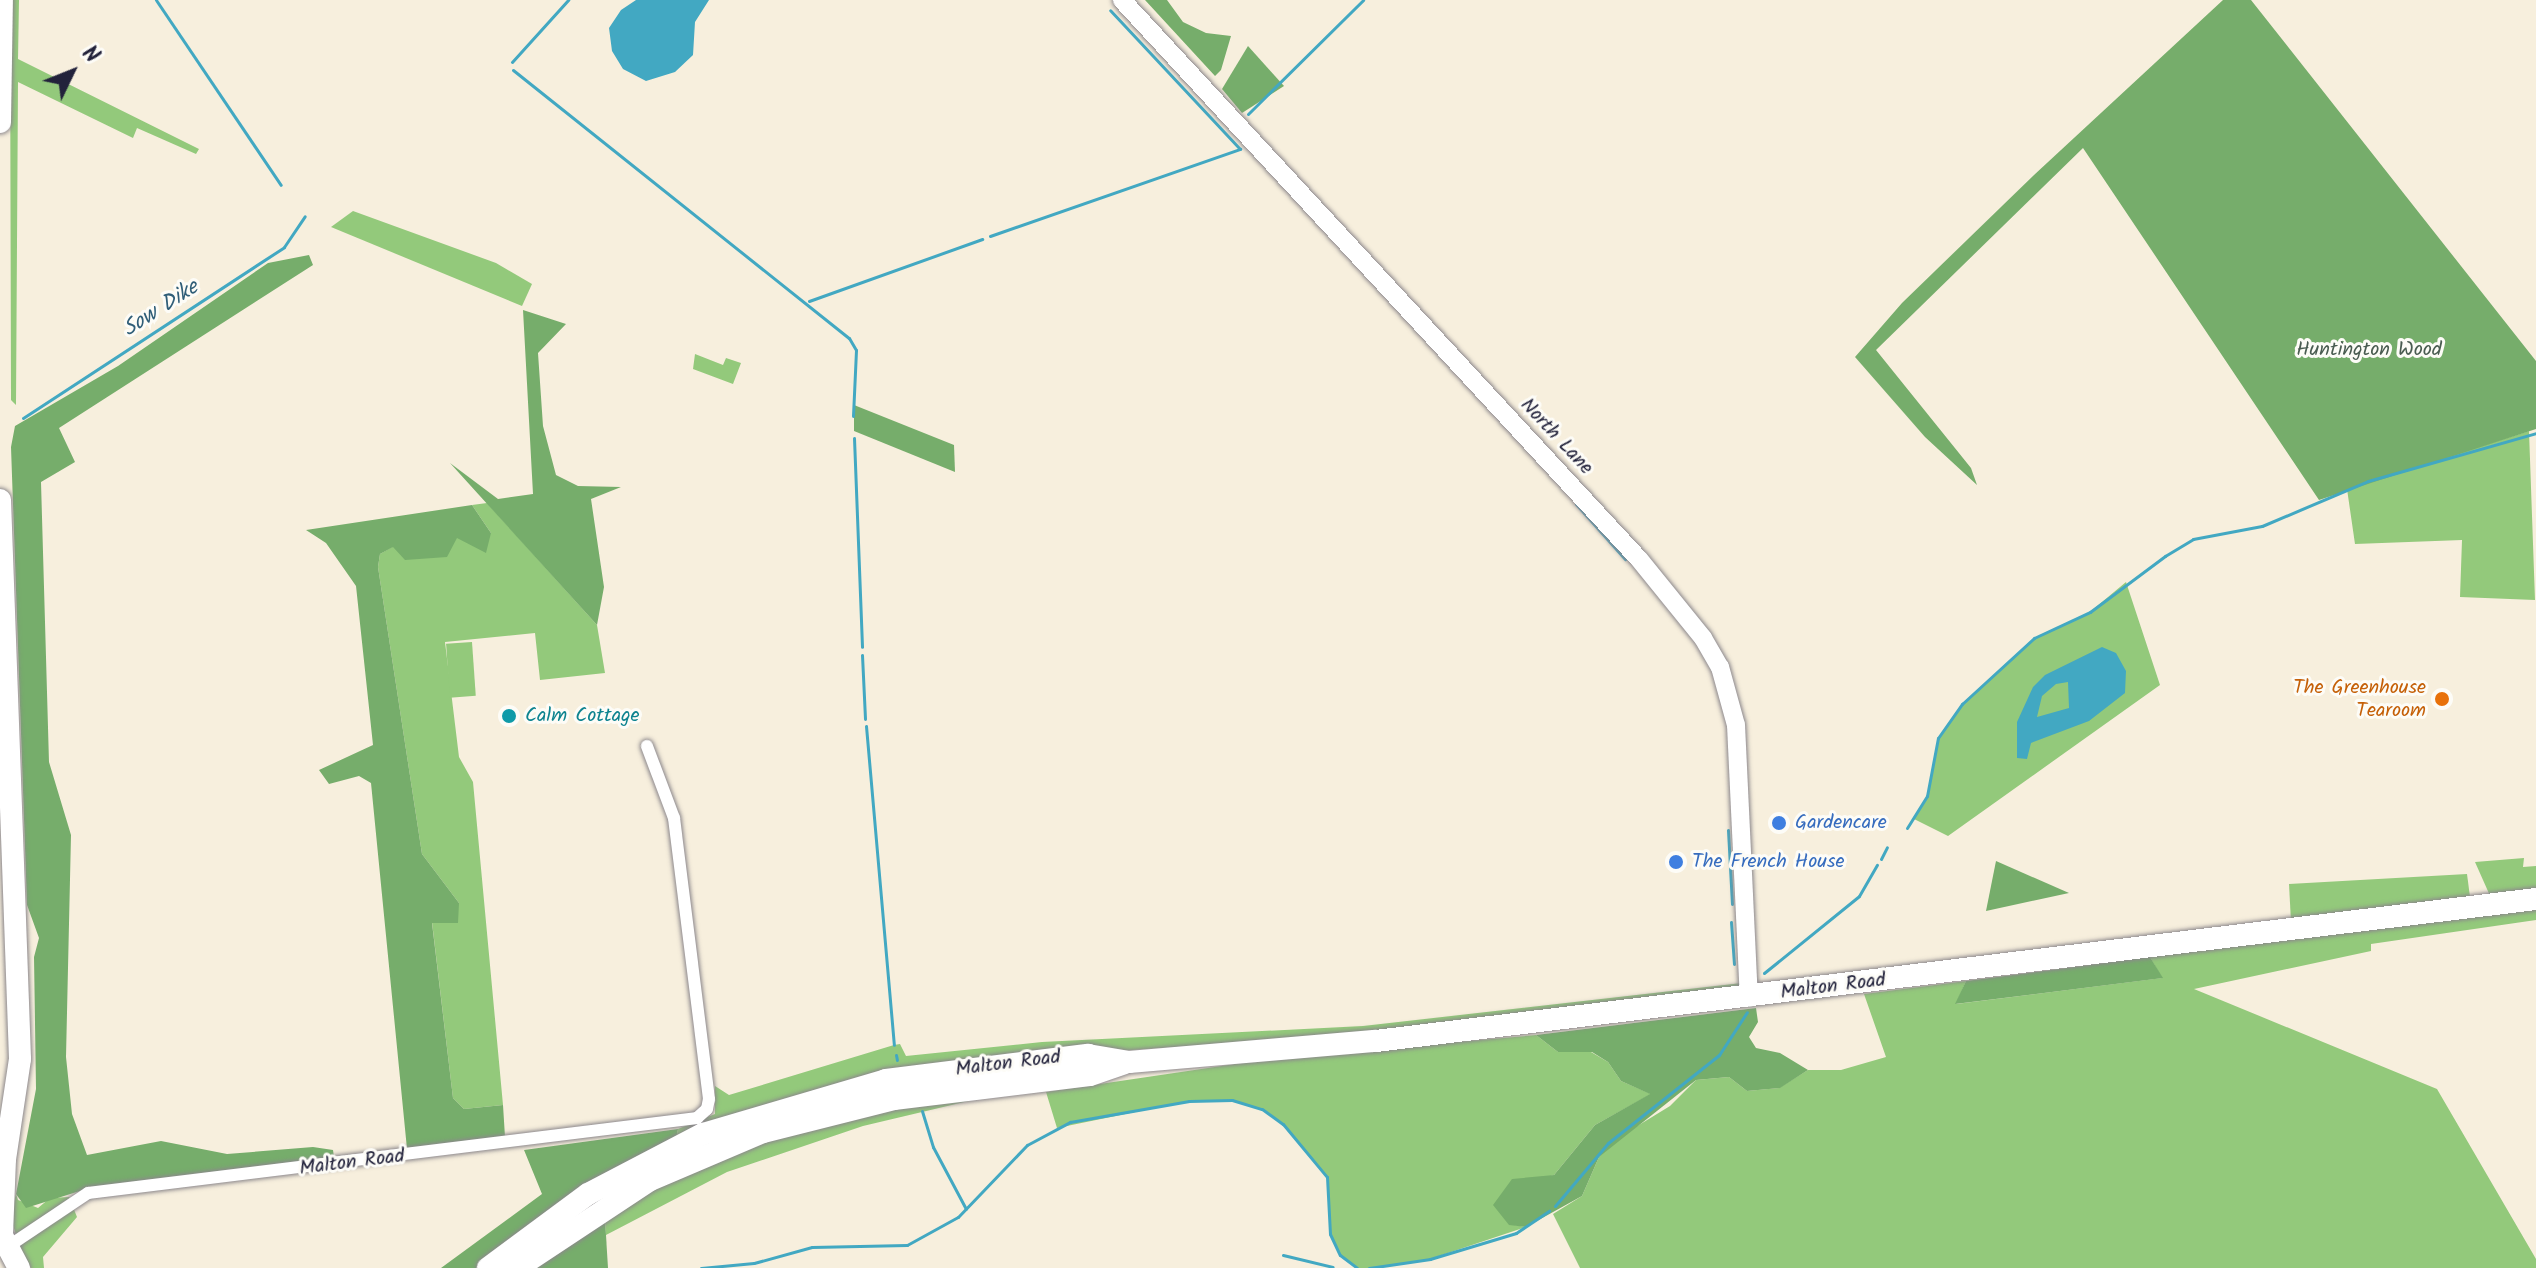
<!DOCTYPE html>
<html>
<head>
<meta charset="utf-8">
<style>
  body { margin:0 }
  #map { position:relative; width:2536px; height:1268px; overflow:hidden; background:#f7efdd; font-family:Kalam,sans-serif }
  div>[style] { position:absolute }
  [style*='--x'] { left:calc(var(--x)*1px); top:calc(var(--y)*1px); width:calc(var(--w)*1px); rotate:calc(var(--a)*1deg) }
  .green>* { inset:0; background:#93c97b; transform-origin:0 0 }
  .forest>* { inset:0; background:#76ad6b }
  .water>* { inset:0; background:#42a8c2 }
  .stream>* { height:3px; margin:-1.5px; padding:0 1.5px; transform-origin:1.5px; border-radius:1.5px; background:#42a8c2 }
  .roads { filter:drop-shadow(0 0 2px #8c888c) drop-shadow(0 0 2px #8c888c) }
  .street>* { height:12px; margin:-6px; padding:0 6px; transform-origin:6px; border-radius:6px; background:#fff }
  .secondary>* { height:18px; margin:-9px; padding:0 9px; transform-origin:9px; border-radius:9px; background:#fff }
  .highway>* { height:22px; margin:-11px; padding:0 11px; transform-origin:11px; border-radius:11px; background:#fff }
  .dots>* { width:22px; height:22px; translate:-50% -50%; box-sizing:border-box; border:4px solid #fdfcf7; border-radius:50% }
  span { translate:-50% -50%; white-space:nowrap; text-align:center; line-height:1.15; -webkit-text-stroke:6px #fdfcf7; paint-order:stroke }
  .park-label { font-size:20px; color:#4a5c51 }
  .street-label { font-size:20px; color:#22223b }
  .food-label { font-size:20px; color:#c56008 }
  .right { translate:-100% -50%; text-align:right }
  .culture-label { font-size:20px; color:#0d838f }
  .left { translate:0 -50%; text-align:left }
  .shop-label { font-size:20px; color:#366cbe }
  .water-label { font-size:22px; color:#305e78; font-style:italic }
  .north { position:absolute; left:32px; top:32px; width:80px; height:80px; -webkit-text-stroke:6px #fdfcf7; paint-order:stroke; rotate:47deg; font-size:22px; font-weight:700; line-height:32px; text-align:center; color:#22223b }
  .north::after { content:''; display:block; margin:auto; width:28px; height:36px; background:#22223b; clip-path:polygon(50% 0,100% 100%,50% 72%,0 100%) }
</style>
</head>
<body>
<div id="map">
  <div class="green">
    <i style="clip-path:polygon(10px 0,19px 0,18px 59px,199px 149px,196px 154px,137px 128px,133px 138px,18px 82px,16px 405px,11px 400px)"></i>
    <i style="clip-path:polygon(353px 211px,496px 263px,532px 284px,522px 306px,331px 227px)"></i>
    <i style="clip-path:polygon(695px 354px,723px 365px,726px 358px,741px 363px,733px 384px,693px 369px)"></i>
    <i style="clip-path:polygon(2529px 431px,2535px 600px,2460px 597px,2462px 540px,2355px 544px,2347px 489px)"></i>
    <i style="clip-path:polygon(487px 503px,597px 625px,605px 673px,540px 680px,535px 633px,445px 642px,459px 757px,473px 782px,503px 1105px,464px 1109px,453px 1098px,432px 922px,459px 903px,422px 854px,378px 567px,380px 554px,394px 546px,491px 533px,472px 505px)"></i>
    <i style="clip-path:polygon(2126px 582px,2160px 685px,1948px 836px,1914px 819px,1927px 796px,1938px 738px,1962px 704px,2034px 638px,2090px 612px)"></i>
    <i style="left:472px;top:642px;width:54px;height:26px;rotate:86deg"></i>
    <i style="clip-path:polygon(2524px 858px,2523px 867px,2536px 866px,2536px 891px,2491px 898px,2475px 862px)"></i>
    <i style="clip-path:polygon(2467px 874px,2470px 897px,2291px 922px,2289px 884px)"></i>
    <i style="clip-path:polygon(2536px 906px,2536px 920px,2371px 944px,2371px 951px,2194px 989px,2437px 1089px,2536px 1259px,2536px 1268px,1580px 1268px,1553px 1214px,1582px 1196px,1599px 1157px,1621px 1136px,1670px 1106px,1696px 1080px,1729px 1077px,1747px 1091px,1779px 1088px,1808px 1070px,1841px 1070px,1886px 1057px,1864px 994px,1966px 981px,1956px 1004px,2162px 978px,2150px 957px)"></i>
    <i style="clip-path:polygon(1742px 983px,1743px 992px,1354px 1035px,1044px 1056px,676px 1139px,678px 1129px,715px 1114px,715px 1086px,729px 1095px,894px 1045px,900px 1044px,906px 1056px,1042px 1042px,1363px 1026px)"></i>
    <i style="clip-path:polygon(1536px 1035px,1558px 1052px,1591px 1052px,1608px 1062px,1621px 1081px,1651px 1094px,1595px 1125px,1554px 1175px,1537px 1180px,1509px 1224px,1526px 1227px,1430px 1259px,1369px 1268px,1357px 1268px,1340px 1255px,1330px 1234px,1327px 1177px,1283px 1124px,1262px 1109px,1232px 1100px,1189px 1101px,1057px 1128px,1046px 1092px,1275px 1058px)"></i>
    <i style="clip-path:polygon(998px 1094px,863px 1126px,727px 1172px,606px 1235px,605px 1219px,674px 1178px,752px 1144px,910px 1105px)"></i>
    <i style="clip-path:polygon(16px 1194px,18px 1200px,38px 1208px,50px 1198px,69px 1197px,77px 1217px,43px 1257px,44px 1268px,31px 1268px,23px 1256px,10px 1216px)"></i>
  </div>
  <div class="forest">
    <i style="clip-path:polygon(1145px 0,1167px 0,1183px 22px,1206px 33px,1231px 36px,1221px 70px,1215px 76px)"></i>
    <i style="clip-path:polygon(2223px 0,2251px 0,2536px 361px,2536px 429px,2319px 500px,2083px 148px,1876px 350px,1971px 468px,1977px 485px,1925px 437px,1855px 357px,1902px 303px,2034px 175px)"></i>
    <i style="clip-path:polygon(1248px 46px,1284px 86px,1242px 113px,1222px 89px)"></i>
    <i style="clip-path:polygon(309px 255px,313px 265px,59px 428px,75px 462px,41px 482px,49px 762px,71px 835px,66px 1057px,72px 1114px,87px 1155px,161px 1141px,227px 1154px,313px 1147px,333px 1150px,334px 1157px,83px 1190px,26px 1208px,16px 1194px,36px 1089px,34px 957px,39px 938px,27px 905px,11px 447px,15px 426px,118px 366px,268px 263px)"></i>
    <i style="clip-path:polygon(523px 310px,566px 324px,538px 353px,543px 426px,556px 475px,578px 486px,621px 487px,591px 499px,604px 587px,597px 625px,450px 463px,498px 499px,533px 494px)"></i>
    <i style="clip-path:polygon(854px 405px,954px 445px,955px 472px,854px 431px)"></i>
    <i style="clip-path:polygon(472px 505px,491px 533px,486px 553px,457px 538px,447px 557px,405px 560px,393px 547px,380px 554px,378px 567px,422px 854px,459px 903px,458px 923px,432px 923px,453px 1098px,464px 1109px,503px 1105px,505px 1137px,407px 1149px,371px 783px,359px 776px,329px 784px,319px 770px,373px 745px,356px 586px,326px 543px,306px 530px)"></i>
    <i style="clip-path:polygon(1996px 861px,2069px 893px,1986px 911px)"></i>
    <i style="clip-path:polygon(2150px 957px,2163px 978px,1955px 1004px,1966px 981px)"></i>
    <i style="clip-path:polygon(1756px 1008px,1758px 1022px,1749px 1037px,1756px 1048px,1780px 1053px,1808px 1070px,1780px 1088px,1747px 1091px,1729px 1077px,1696px 1080px,1599px 1157px,1582px 1196px,1526px 1227px,1509px 1225px,1493px 1205px,1512px 1179px,1554px 1175px,1595px 1125px,1650px 1094px,1621px 1081px,1608px 1062px,1592px 1052px,1558px 1052px,1536px 1035px)"></i>
    <i style="clip-path:polygon(678px 1129px,676px 1139px,476px 1268px,441px 1268px,542px 1194px,524px 1150px)"></i>
    <i style="clip-path:polygon(605px 1219px,608px 1268px,536px 1268px)"></i>
  </div>
  <div class="water">
    <i style="clip-path:polygon(636px 0,709px 0,695px 22px,693px 55px,675px 72px,646px 81px,623px 69px,612px 51px,609px 28px,621px 10px)"></i>
    <i style="clip-path:polygon(evenodd,2102px 647px,2116px 653px,2126px 671px,2125px 693px,2089px 721px,2031px 743px,2027px 759px,2017px 758px,2017px 722px,2033px 687px,2045px 675px,2102px 647px,2068px 682px,2069px 708px,2037px 717px,2042px 696px,2056px 684px,2068px 682px)"></i>
  </div>
  <div class="stream">
    <i style="--x:156;--y:0;--w:223;--a:56"></i>
    <i style="--x:512;--y:62;--w:84;--a:-47.9"></i>
    <i style="--x:513;--y:70;--w:430;--a:38.6"></i>
    <i style="--x:849;--y:338;--w:14;--a:60"></i>
    <i style="--x:856;--y:350;--w:66;--a:92.6"></i>
    <i style="--x:1248;--y:114;--w:162;--a:-44.7"></i>
    <i style="--x:990;--y:236;--w:265;--a:-19.2"></i>
    <i style="--x:1240;--y:149;--w:190;--a:-133.1"></i>
    <i style="--x:809;--y:301;--w:184;--a:-19.7"></i>
    <i style="--x:23;--y:418;--w:312;--a:-33.2"></i>
    <i style="--x:284;--y:247;--w:37;--a:-56"></i>
    <i style="--x:854;--y:438;--w:209;--a:87.8"></i>
    <i style="--x:1576;--y:504;--w:74;--a:48.3"></i>
    <i style="--x:862;--y:655;--w:64;--a:87.3"></i>
    <i style="--x:866;--y:726;--w:320;--a:85"></i>
    <i style="--x:1907;--y:828;--w:38;--a:-58"></i>
    <i style="--x:1927;--y:796;--w:59;--a:-79.3"></i>
    <i style="--x:1938;--y:738;--w:42;--a:-54.8"></i>
    <i style="--x:1962;--y:704;--w:98;--a:-42.5"></i>
    <i style="--x:2034;--y:638;--w:62;--a:-24.9"></i>
    <i style="--x:2090;--y:612;--w:94;--a:-36.7"></i>
    <i style="--x:2165;--y:556;--w:33;--a:-31"></i>
    <i style="--x:2193;--y:539;--w:70;--a:-10.7"></i>
    <i style="--x:2262;--y:526;--w:115;--a:-23"></i>
    <i style="--x:2368;--y:481;--w:175;--a:-15.9"></i>
    <i style="--x:1728;--y:830;--w:74;--a:86.9"></i>
    <i style="--x:1881;--y:859;--w:13;--a:-63"></i>
    <i style="--x:1731;--y:922;--w:42;--a:85.9"></i>
    <i style="--x:1764;--y:973;--w:122;--a:-39"></i>
    <i style="--x:1859;--y:896;--w:36;--a:-60"></i>
    <i style="--x:896;--y:1055;--w:5;--a:79"></i>
    <i style="--x:922;--y:1111;--w:38;--a:73"></i>
    <i style="--x:933;--y:1147;--w:70;--a:62"></i>
    <i style="--x:1555;--y:1206;--w:82;--a:-49.9"></i>
    <i style="--x:1608;--y:1143;--w:142;--a:-38.4"></i>
    <i style="--x:1719;--y:1055;--w:51;--a:-56.9"></i>
    <i style="--x:1283;--y:1255;--w:51;--a:13.5"></i>
    <i style="--x:701;--y:1268;--w:53;--a:-5.4"></i>
    <i style="--x:754;--y:1263;--w:60;--a:-15.4"></i>
    <i style="--x:812;--y:1247;--w:95;--a:-1.2"></i>
    <i style="--x:907;--y:1245;--w:58;--a:-28.8"></i>
    <i style="--x:958;--y:1217;--w:100;--a:-46.2"></i>
    <i style="--x:1027;--y:1145;--w:49;--a:-28.1"></i>
    <i style="--x:1070;--y:1122;--w:121;--a:-10"></i>
    <i style="--x:1189;--y:1101;--w:43;--a:-1.3"></i>
    <i style="--x:1232;--y:1100;--w:31;--a:17"></i>
    <i style="--x:1262;--y:1109;--w:26;--a:36"></i>
    <i style="--x:1283;--y:1124;--w:69;--a:50.3"></i>
    <i style="--x:1327;--y:1177;--w:57;--a:87"></i>
    <i style="--x:1330;--y:1234;--w:23;--a:65"></i>
    <i style="--x:1340;--y:1255;--w:21;--a:37"></i>
    <i style="--x:1369;--y:1268;--w:62;--a:-8.4"></i>
    <i style="--x:1430;--y:1259;--w:90;--a:-16.8"></i>
    <i style="--x:1516;--y:1233;--w:40;--a:-34"></i>
  </div>
  <div class="roads">
    <div class="street">
      <i style="--x:9;--y:1246;--w:95;--a:-33.9"></i>
      <i style="--x:88;--y:1193;--w:614;--a:-7.02"></i>
      <i style="--x:697;--y:1118;--w:13;--a:-42"></i>
      <i style="--x:707;--y:1109;--w:10;--a:-79"></i>
      <i style="--x:709;--y:1099;--w:283;--a:-97.1"></i>
      <i style="--x:674;--y:818;--w:77;--a:-110.6"></i>
    </div>
    <div class="secondary">
      <i style="--x:1122;--y:0;--w:761;--a:47.24"></i>
      <i style="--x:1639;--y:559;--w:102;--a:51"></i>
      <i style="--x:1703;--y:638;--w:34;--a:60"></i>
      <i style="--x:1720;--y:667;--w:60;--a:74.6"></i>
      <i style="--x:1736;--y:725;--w:273;--a:87.3"></i>
    </div>
    <div class="highway">
      <i style="--x:0;--y:122;--w:122;--a:-89.1"></i>
      <i style="--x:0;--y:500;--w:559;--a:87.95"></i>
      <i style="--x:20;--y:1059;--w:101;--a:98.5"></i>
      <i style="--x:5;--y:1159;--w:74;--a:92.3"></i>
      <i style="--x:0;--y:1232;--w:41;--a:62.2"></i>
      <i style="--x:488;--y:1268;--w:124;--a:-36.5"></i>
      <i style="--x:588;--y:1194;--w:130;--a:-27.6"></i>
      <i style="--x:703;--y:1134;--w:191;--a:-16.4"></i>
      <i style="--x:886;--y:1080;--w:204;--a:-7.1"></i>
      <i style="--x:1088;--y:1055;--w:42;--a:9.7"></i>
      <i style="--x:1129;--y:1062;--w:248;--a:-4.9"></i>
      <i style="--x:1376;--y:1041;--w:1169;--a:-6.98"></i>
      <i style="--x:517;--y:1268;--w:159;--a:-33.5"></i>
      <i style="--x:650;--y:1180;--w:123;--a:-23"></i>
      <i style="--x:763;--y:1132;--w:135;--a:-14.1"></i>
      <i style="--x:894;--y:1099;--w:197;--a:-7"></i>
      <i style="--x:1090;--y:1075;--w:36;--a:-19"></i>
    </div>
  </div>
  <div class="dots">
    <i style="left:2442px;top:699px;background:#e8710a"></i>
    <i style="left:509px;top:716px;background:#0f9aa8"></i>
    <i style="left:1779px;top:823px;background:#3f7fe0"></i>
    <i style="left:1676px;top:862px;background:#3f7fe0"></i>
  </div>
  <div class="park-label">
    <span style="left:2369px;top:350px">Huntington Wood</span>
  </div>
  <div class="street-label">
    <span style="left:1556px;top:437px;rotate:47deg">North Lane</span>
    <span style="left:1833px;top:987px;rotate:-7deg">Malton Road</span>
    <span style="left:1008px;top:1064px;rotate:-7deg">Malton Road</span>
    <span style="left:352px;top:1163px;rotate:-7deg">Malton Road</span>
  </div>
  <div class="food-label">
    <span class="right" style="left:2426px;top:700px">The Greenhouse<br>Tearoom</span>
  </div>
  <div class="culture-label">
    <span class="left" style="left:525px;top:716px">Calm Cottage</span>
  </div>
  <div class="shop-label">
    <span class="left" style="left:1795px;top:823px">Gardencare</span>
    <span class="left" style="left:1692px;top:862px">The French House</span>
  </div>
  <div class="water-label">
    <span style="left:161px;top:309px;rotate:-33deg">Sow Dike</span>
  </div>
  <div class="north">N</div>
</div>
</body>
</html>
